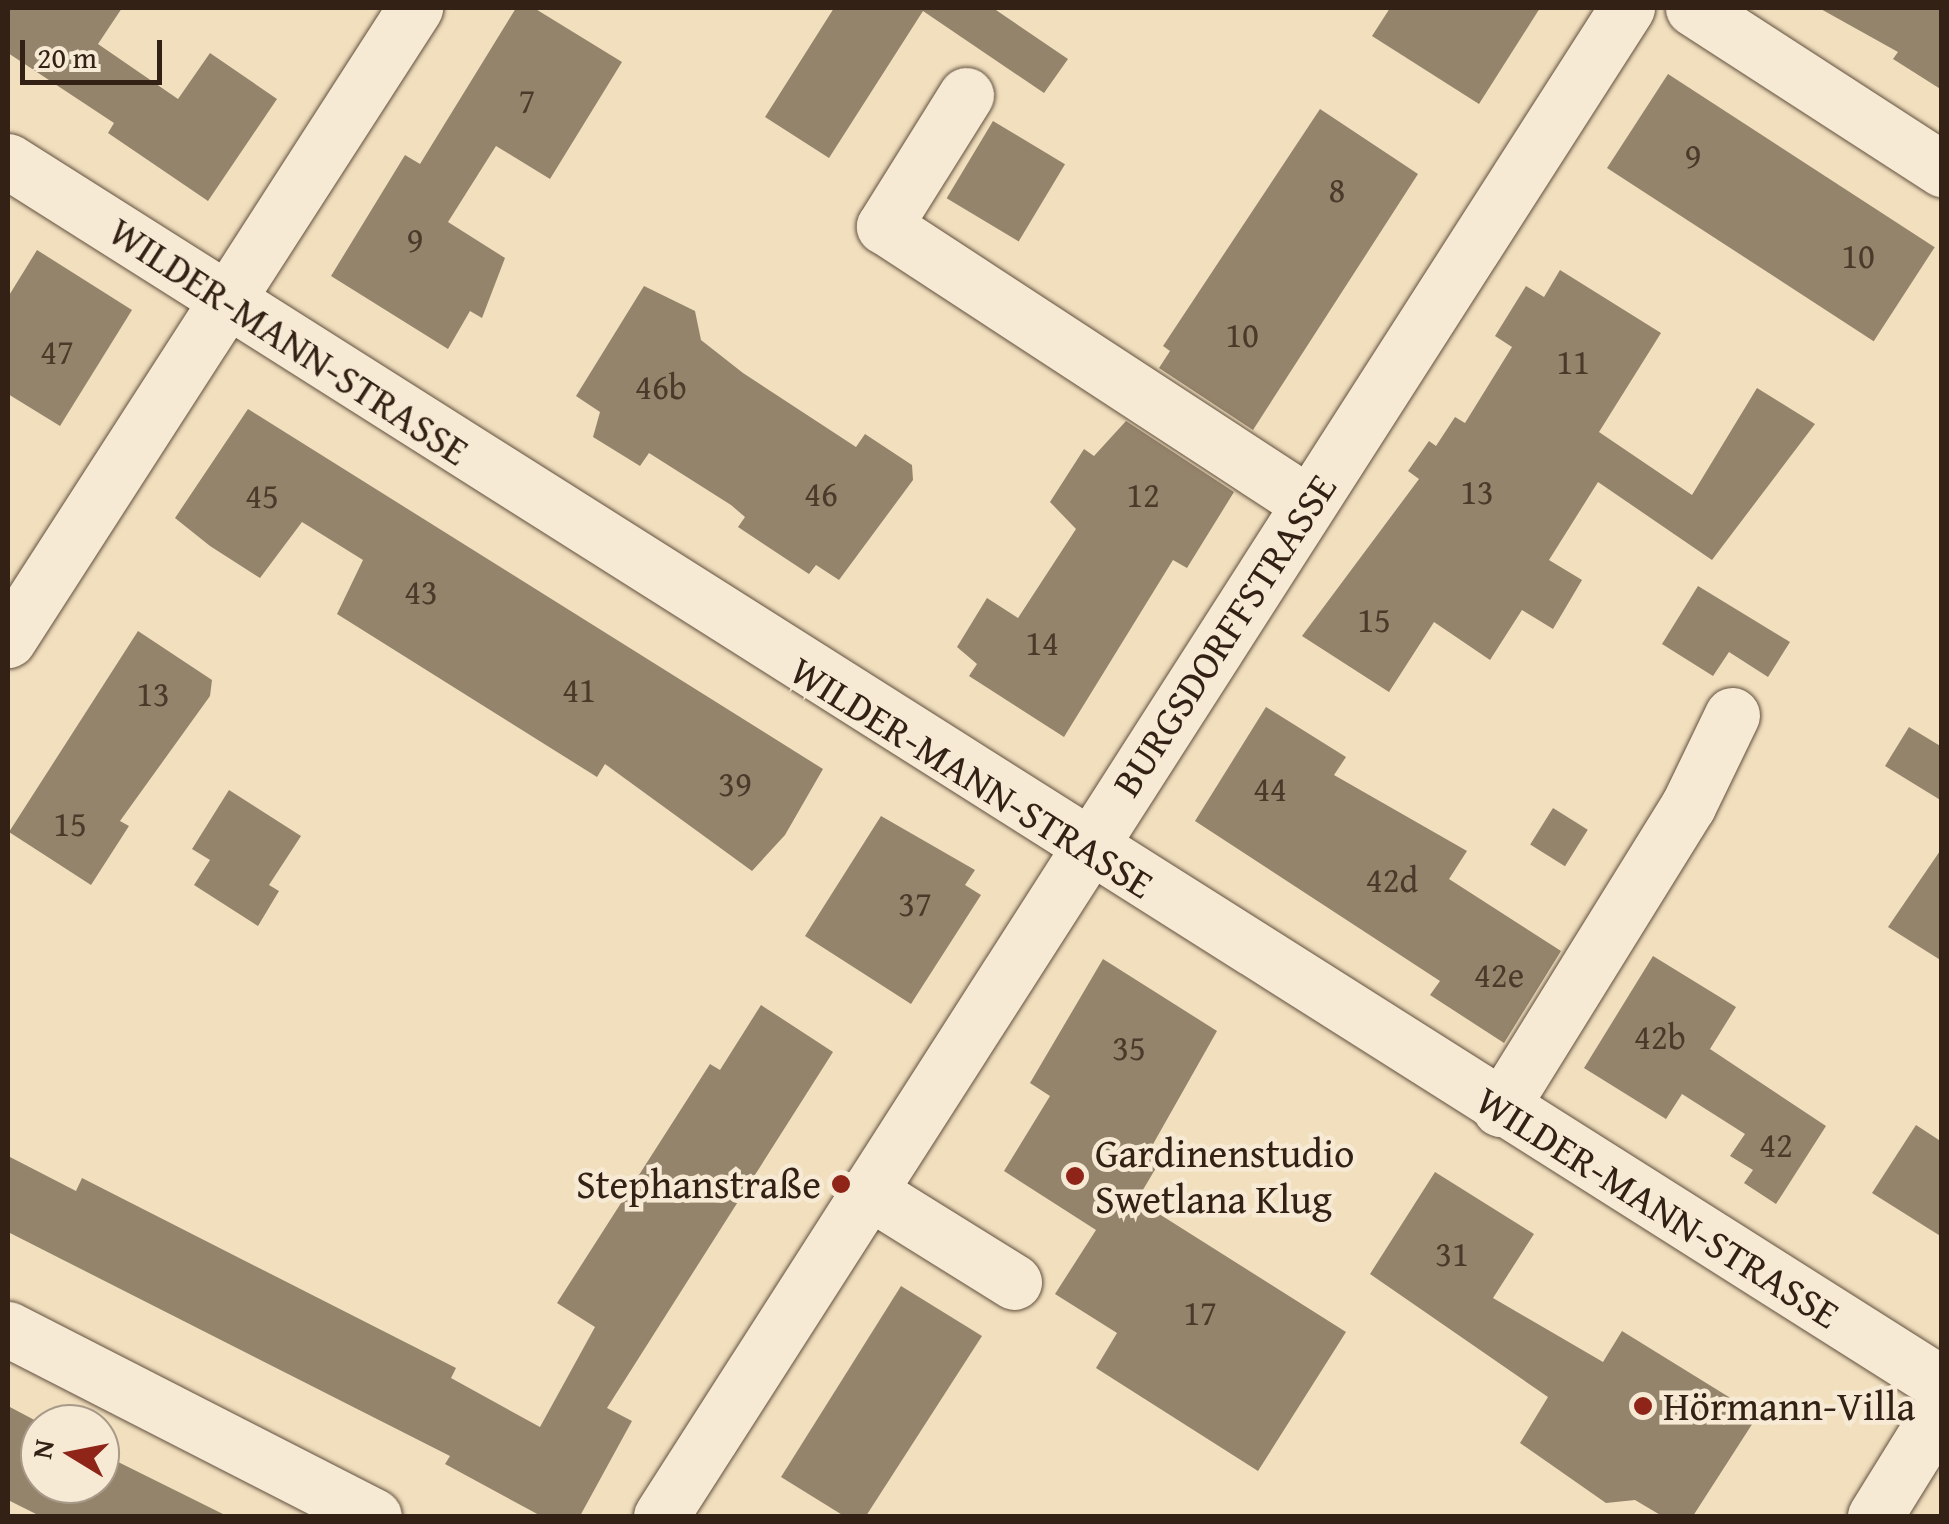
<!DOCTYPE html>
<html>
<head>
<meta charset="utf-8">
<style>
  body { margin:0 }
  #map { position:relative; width:1949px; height:1524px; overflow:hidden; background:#f1dfbe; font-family:"Gentium Book Plus",serif }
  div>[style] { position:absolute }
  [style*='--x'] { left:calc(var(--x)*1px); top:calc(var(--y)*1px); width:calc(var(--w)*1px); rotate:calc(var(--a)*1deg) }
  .building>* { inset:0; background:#95846c; transform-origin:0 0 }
  .roads { filter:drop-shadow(0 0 2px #62503e) drop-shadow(0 0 2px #62503e) }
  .minor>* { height:55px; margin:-27.5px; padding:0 27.5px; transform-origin:27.5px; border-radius:27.5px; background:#f6ead5 }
  .dots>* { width:28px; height:28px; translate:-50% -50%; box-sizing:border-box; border:5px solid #f6ead5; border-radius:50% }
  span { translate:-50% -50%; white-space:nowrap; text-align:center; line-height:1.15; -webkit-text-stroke:9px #f6ead5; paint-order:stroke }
  .number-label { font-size:35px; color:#4b3a2a }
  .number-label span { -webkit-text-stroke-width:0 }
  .street-label { font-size:40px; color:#322114 }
  .poi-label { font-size:40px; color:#322114 }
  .left { translate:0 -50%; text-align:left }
  .right { translate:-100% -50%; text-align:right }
  .frame { position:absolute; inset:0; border:10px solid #322114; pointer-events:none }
  .north { position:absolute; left:20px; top:1404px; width:100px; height:100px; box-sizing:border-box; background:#f6ead5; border:2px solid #a89a88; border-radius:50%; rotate:280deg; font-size:28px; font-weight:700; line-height:40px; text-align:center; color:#322114 }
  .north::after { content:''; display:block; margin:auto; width:35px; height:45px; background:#8f2418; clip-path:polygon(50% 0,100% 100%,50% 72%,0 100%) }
  .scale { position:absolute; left:20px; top:40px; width:142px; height:45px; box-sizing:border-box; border:5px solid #322114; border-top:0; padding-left:12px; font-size:30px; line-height:35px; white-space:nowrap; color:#322114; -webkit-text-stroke:8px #f6ead5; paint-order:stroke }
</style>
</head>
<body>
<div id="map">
  <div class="building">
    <i style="clip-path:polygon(8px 8px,122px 8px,98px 44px,178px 99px,210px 53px,277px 99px,208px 201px,108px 133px,114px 123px,8px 53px)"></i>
    <i style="clip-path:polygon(516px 8px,534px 8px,622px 62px,550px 179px,496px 146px,448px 222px,505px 258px,482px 318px,470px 311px,448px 349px,331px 276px,405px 155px,420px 164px)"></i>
    <i style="clip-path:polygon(834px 8px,993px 8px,1068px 59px,1044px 93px,923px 11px,829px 158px,765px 117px)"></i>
    <i style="clip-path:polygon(1390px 8px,1540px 8px,1479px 104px,1372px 36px)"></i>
    <i style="clip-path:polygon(1819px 8px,1942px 8px,1942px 90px,1893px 59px,1898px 52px)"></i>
    <i style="left:1668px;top:74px;width:318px;height:112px;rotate:33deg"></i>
    <i style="clip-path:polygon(1320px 109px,1418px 174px,1253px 430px,1159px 368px,1170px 351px,1163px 346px)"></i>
    <i style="left:993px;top:121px;width:84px;height:90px;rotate:31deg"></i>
    <i style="clip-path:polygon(37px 250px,132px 310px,60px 426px,8px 394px,8px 297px)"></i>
    <i style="clip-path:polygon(1560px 270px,1661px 333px,1599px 432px,1692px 495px,1757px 388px,1815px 424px,1712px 560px,1598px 482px,1549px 560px,1582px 580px,1553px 629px,1522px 610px,1490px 660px,1434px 622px,1389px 692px,1302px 636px,1419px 479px,1408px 471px,1429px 441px,1436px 446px,1455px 417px,1465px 423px,1512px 347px,1495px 336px,1526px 286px,1544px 297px)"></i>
    <i style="clip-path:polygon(644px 286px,695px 311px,701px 340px,743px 373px,856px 447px,865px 434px,912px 465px,913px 480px,839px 580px,816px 565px,809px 574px,738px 527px,745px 517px,731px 505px,649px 453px,640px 466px,593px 437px,600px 412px,576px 396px)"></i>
    <i style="clip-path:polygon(248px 409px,823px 769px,785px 835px,752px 871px,605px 764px,597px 777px,337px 614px,363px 560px,302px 522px,260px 578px,210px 546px,175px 518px)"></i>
    <i style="clip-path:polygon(1126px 421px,1234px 492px,1187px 568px,1173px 560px,1064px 737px,969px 676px,977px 664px,957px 647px,987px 598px,1018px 618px,1076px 529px,1050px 502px,1084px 449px,1094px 456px)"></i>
    <i style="clip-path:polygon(1698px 586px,1790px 642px,1768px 677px,1729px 652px,1713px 676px,1662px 644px)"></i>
    <i style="clip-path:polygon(138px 631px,212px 680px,210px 696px,120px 821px,129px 826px,91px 885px,9px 832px)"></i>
    <i style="clip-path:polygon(1266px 707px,1346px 757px,1334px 775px,1467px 851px,1449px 879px,1561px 951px,1504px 1043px,1430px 995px,1440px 981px,1195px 821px)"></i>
    <i style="clip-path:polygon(1909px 727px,1942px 747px,1942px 801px,1885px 766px)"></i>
    <i style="clip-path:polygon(229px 790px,301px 836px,269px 885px,279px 891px,258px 926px,194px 885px,210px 860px,192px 849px)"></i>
    <i style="left:1553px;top:808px;width:41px;height:43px;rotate:32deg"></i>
    <i style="clip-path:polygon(881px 816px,975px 870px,965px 885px,981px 895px,911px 1004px,805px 936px)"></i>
    <i style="clip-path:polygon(1942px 848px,1942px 961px,1888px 927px)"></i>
    <i style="clip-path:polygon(1653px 956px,1736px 1007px,1710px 1049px,1826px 1126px,1776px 1204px,1744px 1183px,1753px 1170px,1730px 1156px,1745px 1134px,1682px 1094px,1666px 1119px,1584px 1068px)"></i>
    <i style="clip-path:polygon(1103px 959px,1217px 1031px,1148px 1153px,1160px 1161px,1137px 1200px,1346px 1332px,1258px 1471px,1096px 1368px,1117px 1333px,1055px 1294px,1096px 1230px,1004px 1171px,1050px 1096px,1030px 1083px)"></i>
    <i style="clip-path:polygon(761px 1005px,833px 1052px,607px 1408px,632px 1421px,580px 1516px,541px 1516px,445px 1464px,450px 1456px,8px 1232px,8px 1156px,76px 1191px,82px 1178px,456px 1368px,451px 1378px,540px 1427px,595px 1327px,557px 1303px,710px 1064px,720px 1070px)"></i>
    <i style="clip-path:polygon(1916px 1125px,1942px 1142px,1942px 1237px,1872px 1193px)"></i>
    <i style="clip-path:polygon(1435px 1172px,1534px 1234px,1493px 1298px,1603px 1362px,1622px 1331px,1758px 1415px,1693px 1516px,1662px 1516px,1635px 1500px,1606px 1503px,1520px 1443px,1548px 1397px,1370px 1274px)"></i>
    <i style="clip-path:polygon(901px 1286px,982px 1336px,866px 1516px,844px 1516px,781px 1477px)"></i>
    <i style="clip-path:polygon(8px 1406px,42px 1424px,40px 1484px,100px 1484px,100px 1453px,227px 1516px,40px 1516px,8px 1500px)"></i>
  </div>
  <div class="roads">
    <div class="minor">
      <i style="--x:1693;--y:8;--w:297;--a:32.9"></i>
      <i style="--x:966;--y:95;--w:155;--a:122"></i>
      <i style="--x:884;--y:226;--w:506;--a:33.16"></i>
      <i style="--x:8;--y:161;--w:2288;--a:32.31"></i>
      <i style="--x:8;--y:640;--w:752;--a:-57.22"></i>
      <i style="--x:1500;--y:1109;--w:357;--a:-58.2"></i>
      <i style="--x:1688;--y:806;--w:101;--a:-64.2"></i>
      <i style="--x:868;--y:1191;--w:172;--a:31.9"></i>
      <i style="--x:8;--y:1329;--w:411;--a:27.1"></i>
      <i style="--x:661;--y:1516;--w:1791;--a:-57.36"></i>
      <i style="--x:1875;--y:1516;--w:127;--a:-58.2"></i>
    </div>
  </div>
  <div class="dots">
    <i style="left:1075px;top:1176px;background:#8f2418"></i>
    <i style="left:841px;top:1184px;background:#8f2418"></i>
    <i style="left:1643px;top:1406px;background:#8f2418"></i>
  </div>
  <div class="number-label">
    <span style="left:527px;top:101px">7</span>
    <span style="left:1693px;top:156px">9</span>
    <span style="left:1337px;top:190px">8</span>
    <span style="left:415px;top:240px">9</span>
    <span style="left:1858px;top:256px">10</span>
    <span style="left:1242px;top:335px">10</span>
    <span style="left:57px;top:352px">47</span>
    <span style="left:1573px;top:362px">11</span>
    <span style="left:661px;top:387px">46b</span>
    <span style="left:1477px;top:492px">13</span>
    <span style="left:821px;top:494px">46</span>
    <span style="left:1143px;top:495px">12</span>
    <span style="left:262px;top:496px">45</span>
    <span style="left:421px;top:592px">43</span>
    <span style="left:1374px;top:620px">15</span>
    <span style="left:1042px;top:643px">14</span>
    <span style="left:579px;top:690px">41</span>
    <span style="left:153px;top:694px">13</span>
    <span style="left:735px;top:784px">39</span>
    <span style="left:1270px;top:789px">44</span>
    <span style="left:70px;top:824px">15</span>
    <span style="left:1392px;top:880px">42d</span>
    <span style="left:915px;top:904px">37</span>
    <span style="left:1499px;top:975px">42e</span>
    <span style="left:1660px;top:1037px">42b</span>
    <span style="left:1129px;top:1048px">35</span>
    <span style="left:1776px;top:1145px">42</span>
    <span style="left:1452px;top:1254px">31</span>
    <span style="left:1200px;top:1313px">17</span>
  </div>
  <div class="street-label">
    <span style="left:289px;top:341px;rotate:33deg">WILDER-MANN-STRASSE</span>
    <span style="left:1224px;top:635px;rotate:-57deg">BURGSDORFFSTRASSE</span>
    <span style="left:972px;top:777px;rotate:32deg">WILDER-MANN-STRASSE</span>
    <span style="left:1658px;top:1207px;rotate:32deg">WILDER-MANN-STRASSE</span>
  </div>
  <div class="poi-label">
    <span class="left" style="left:1095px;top:1176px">Gardinenstudio<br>Swetlana Klug</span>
    <span class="right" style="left:821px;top:1184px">Stephanstraße</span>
    <span class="left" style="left:1663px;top:1406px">Hörmann-Villa</span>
  </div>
  <div class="frame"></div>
  <div class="north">N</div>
  <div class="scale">20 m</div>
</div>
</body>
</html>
